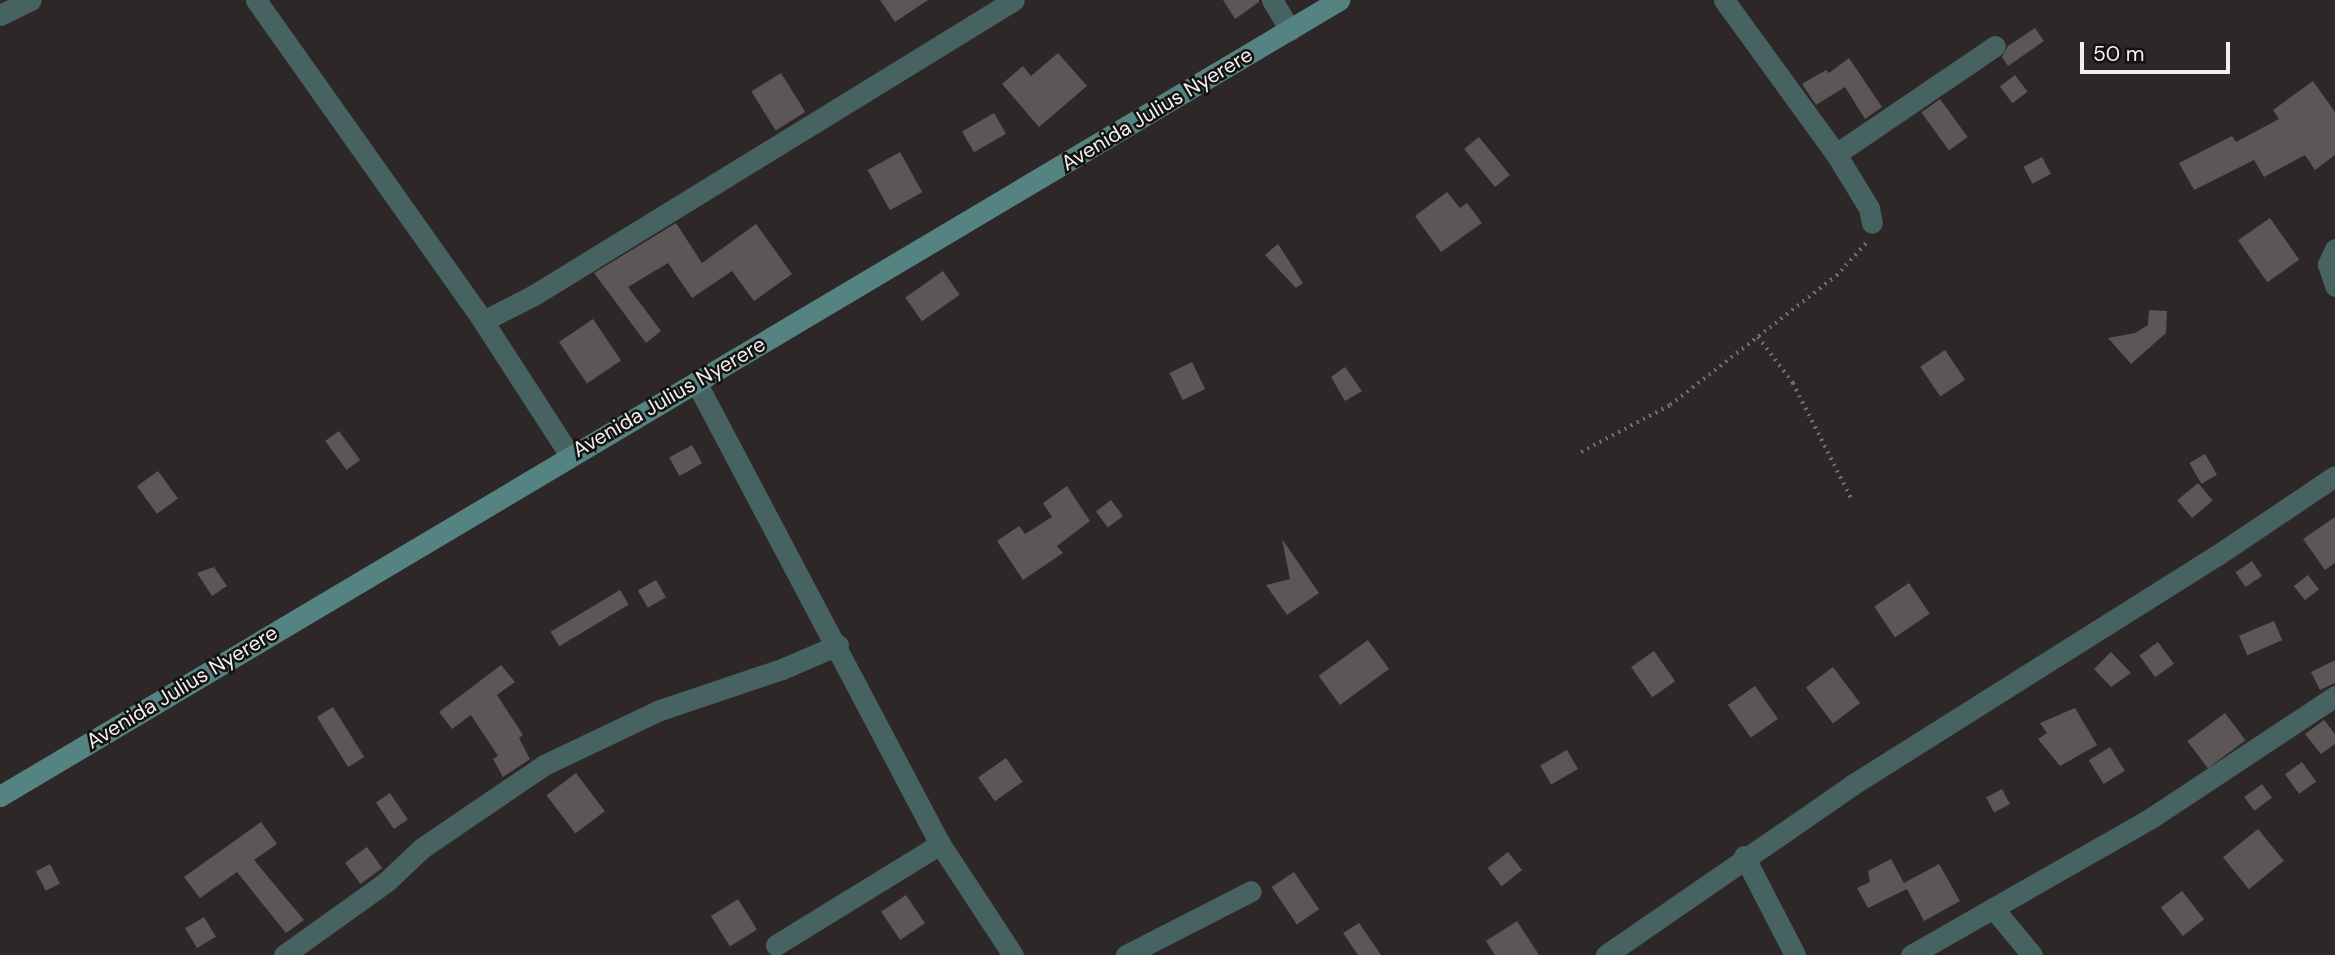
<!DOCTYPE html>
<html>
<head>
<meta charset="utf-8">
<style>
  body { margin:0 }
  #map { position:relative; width:2335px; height:955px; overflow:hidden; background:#2e2727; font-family:"DM Sans",sans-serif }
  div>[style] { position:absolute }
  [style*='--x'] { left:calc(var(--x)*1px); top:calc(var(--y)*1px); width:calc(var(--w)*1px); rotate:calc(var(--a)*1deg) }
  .building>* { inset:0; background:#5d5656; transform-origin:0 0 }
  .path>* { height:3.5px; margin-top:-1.75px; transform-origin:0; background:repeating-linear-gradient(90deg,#736d6d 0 2px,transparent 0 7px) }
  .street>* { height:21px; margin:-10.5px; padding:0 10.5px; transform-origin:10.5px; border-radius:10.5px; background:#466362 }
  .secondary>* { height:21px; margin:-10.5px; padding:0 10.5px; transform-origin:10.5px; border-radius:10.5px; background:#548382 }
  span { translate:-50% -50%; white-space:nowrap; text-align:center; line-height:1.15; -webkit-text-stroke:5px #141111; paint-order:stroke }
  .street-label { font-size:21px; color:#f4efef }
  .scale { position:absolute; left:2080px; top:42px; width:150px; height:32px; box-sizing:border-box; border:4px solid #f4efef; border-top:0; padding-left:9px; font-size:21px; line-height:24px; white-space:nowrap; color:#f4efef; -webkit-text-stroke:5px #141111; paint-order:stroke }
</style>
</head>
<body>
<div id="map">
  <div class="building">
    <i style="clip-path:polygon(880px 0,928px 0,895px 22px)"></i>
    <i style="clip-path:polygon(1223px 0,1259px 0,1259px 2px,1235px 19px)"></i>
    <i style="clip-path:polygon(2035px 28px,2044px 41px,2008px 66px,2002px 57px,2008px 46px)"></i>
    <i style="clip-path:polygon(1058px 53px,1087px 86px,1039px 127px,1002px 84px,1023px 66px,1031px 76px)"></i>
    <i style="clip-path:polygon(1849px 58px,1882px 107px,1865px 119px,1845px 87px,1816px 105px,1802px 84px,1826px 70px,1829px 73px)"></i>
    <i style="left:781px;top:73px;width:46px;height:35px;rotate:58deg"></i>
    <i style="left:2015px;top:75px;width:21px;height:19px;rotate:53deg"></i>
    <i style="clip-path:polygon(2313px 81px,2335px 112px,2335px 155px,2315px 170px,2305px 155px,2264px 177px,2254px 160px,2194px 190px,2179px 163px,2232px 136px,2236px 142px,2279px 119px,2273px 110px)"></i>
    <i style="left:1940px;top:99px;width:47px;height:23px;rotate:54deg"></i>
    <i style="left:994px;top:113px;width:24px;height:37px;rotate:60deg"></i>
    <i style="left:1479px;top:137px;width:49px;height:19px;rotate:51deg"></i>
    <i style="left:900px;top:152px;width:46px;height:37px;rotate:61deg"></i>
    <i style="left:2042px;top:157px;width:19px;height:21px;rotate:62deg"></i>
    <i style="clip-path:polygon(1447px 192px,1460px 208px,1467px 203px,1482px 223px,1441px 252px,1415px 216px)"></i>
    <i style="left:2270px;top:218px;width:51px;height:39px;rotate:55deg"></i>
    <i style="clip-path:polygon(676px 223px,702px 263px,756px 224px,792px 274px,754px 301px,732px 271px,692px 298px,668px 263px,628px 287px,661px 331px,646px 343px,594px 273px)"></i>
    <i style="clip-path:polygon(1278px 244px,1303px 283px,1296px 288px,1265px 255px)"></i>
    <i style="left:943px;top:271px;width:29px;height:46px;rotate:55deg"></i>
    <i style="clip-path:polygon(2149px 310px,2167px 311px,2166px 333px,2131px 364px,2108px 338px,2135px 333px,2148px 325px)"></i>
    <i style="left:593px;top:319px;width:50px;height:41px;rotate:56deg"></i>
    <i style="left:1945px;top:350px;width:36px;height:30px;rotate:56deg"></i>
    <i style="left:1192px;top:362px;width:30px;height:25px;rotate:64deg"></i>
    <i style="clip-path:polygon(1345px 367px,1362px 391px,1345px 401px,1331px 377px)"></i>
    <i style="left:339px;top:431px;width:36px;height:17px;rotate:54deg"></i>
    <i style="left:692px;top:445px;width:21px;height:26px;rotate:61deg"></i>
    <i style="left:2205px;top:454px;width:24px;height:18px;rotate:60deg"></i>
    <i style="left:158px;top:471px;width:34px;height:26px;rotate:54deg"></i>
    <i style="left:2198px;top:483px;width:23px;height:27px;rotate:50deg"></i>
    <i style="clip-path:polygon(1067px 486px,1090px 521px,1057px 546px,1063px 553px,1023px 580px,997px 541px,1019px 526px,1025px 534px,1052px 517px,1043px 503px)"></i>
    <i style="left:1111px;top:500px;width:20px;height:19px;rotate:53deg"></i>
    <i style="clip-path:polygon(2335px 517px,2335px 563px,2325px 570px,2303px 539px)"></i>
    <i style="clip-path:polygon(1282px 539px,1319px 593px,1287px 615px,1266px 585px,1290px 579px)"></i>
    <i style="left:2252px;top:561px;width:18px;height:20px;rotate:56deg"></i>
    <i style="clip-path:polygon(214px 567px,227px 586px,212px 596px,197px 573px)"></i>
    <i style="left:2308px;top:575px;width:18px;height:18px;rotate:52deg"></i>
    <i style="left:656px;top:580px;width:20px;height:21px;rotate:60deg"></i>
    <i style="left:1909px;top:583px;width:37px;height:42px;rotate:56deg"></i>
    <i style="left:620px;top:590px;width:17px;height:81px;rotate:59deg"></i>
    <i style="left:2274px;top:621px;width:21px;height:38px;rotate:67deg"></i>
    <i style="left:1368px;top:640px;width:36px;height:61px;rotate:54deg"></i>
    <i style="left:2158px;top:642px;width:27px;height:23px;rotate:54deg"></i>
    <i style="left:1654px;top:651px;width:37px;height:28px;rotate:55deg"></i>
    <i style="clip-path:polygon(2111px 652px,2131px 673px,2111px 687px,2094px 669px)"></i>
    <i style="clip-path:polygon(2335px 660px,2335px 683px,2320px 690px,2311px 672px)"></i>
    <i style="clip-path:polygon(501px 665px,515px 682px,497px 695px,523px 735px,519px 738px,530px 759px,503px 777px,493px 759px,498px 756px,471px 715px,452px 729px,439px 712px)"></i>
    <i style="left:1833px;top:667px;width:45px;height:34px;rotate:53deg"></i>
    <i style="left:1755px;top:686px;width:40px;height:33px;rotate:55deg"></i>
    <i style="left:333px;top:707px;width:59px;height:19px;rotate:58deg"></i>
    <i style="clip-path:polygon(2075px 708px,2097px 745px,2060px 766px,2038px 739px,2047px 733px,2040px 723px)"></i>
    <i style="left:2225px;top:713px;width:34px;height:47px;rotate:53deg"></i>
    <i style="clip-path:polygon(2324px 720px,2335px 734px,2335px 744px,2321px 754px,2305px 734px)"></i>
    <i style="left:2110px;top:747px;width:28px;height:25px;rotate:58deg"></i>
    <i style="left:1567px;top:750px;width:22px;height:31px;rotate:60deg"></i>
    <i style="left:1006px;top:758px;width:29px;height:34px;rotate:55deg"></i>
    <i style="left:2302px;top:762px;width:24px;height:21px;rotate:54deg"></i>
    <i style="left:576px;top:773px;width:48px;height:37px;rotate:53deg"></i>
    <i style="left:2262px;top:784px;width:17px;height:22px;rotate:54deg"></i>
    <i style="left:2002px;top:789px;width:17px;height:18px;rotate:62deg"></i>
    <i style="left:390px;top:793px;width:32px;height:17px;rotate:56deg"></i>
    <i style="clip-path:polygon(261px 822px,277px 844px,254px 860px,304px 920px,286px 933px,237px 872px,200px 898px,184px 877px)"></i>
    <i style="left:2258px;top:829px;width:41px;height:45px;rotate:51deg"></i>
    <i style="left:367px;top:847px;width:26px;height:27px;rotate:54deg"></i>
    <i style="left:1508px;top:852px;width:23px;height:26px;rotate:52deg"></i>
    <i style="clip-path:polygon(1891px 859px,1904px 883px,1939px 864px,1960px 901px,1924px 921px,1907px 889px,1868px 908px,1857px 888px,1870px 882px,1868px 871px)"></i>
    <i style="left:50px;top:864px;width:22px;height:16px;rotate:63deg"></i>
    <i style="left:1294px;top:872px;width:45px;height:27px;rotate:56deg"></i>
    <i style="left:2182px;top:891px;width:36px;height:27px;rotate:52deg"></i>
    <i style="left:906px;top:895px;width:34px;height:30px;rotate:56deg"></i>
    <i style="left:738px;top:899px;width:36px;height:32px;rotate:58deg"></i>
    <i style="left:204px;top:917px;width:23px;height:22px;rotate:59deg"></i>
    <i style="clip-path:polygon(1517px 921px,1539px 955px,1495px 955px,1486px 941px)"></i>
    <i style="clip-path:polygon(1359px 923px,1381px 955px,1358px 955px,1343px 933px)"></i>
  </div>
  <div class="path">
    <i style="--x:1758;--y:337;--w:58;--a:52.7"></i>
    <i style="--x:1793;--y:383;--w:129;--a:63.2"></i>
    <i style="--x:1581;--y:452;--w:101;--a:-27.8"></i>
    <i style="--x:1670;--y:405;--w:210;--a:-37.9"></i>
    <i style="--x:1836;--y:276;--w:47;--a:-47.6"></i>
  </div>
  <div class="street">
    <i style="--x:256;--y:0;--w:393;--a:54.7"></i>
    <i style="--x:483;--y:321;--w:158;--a:57.1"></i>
    <i style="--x:1272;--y:0;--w:35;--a:59"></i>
    <i style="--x:1724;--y:0;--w:190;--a:54"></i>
    <i style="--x:1836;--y:154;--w:63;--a:58.6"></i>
    <i style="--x:1869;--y:208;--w:15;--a:79"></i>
    <i style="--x:0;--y:15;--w:34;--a:-26"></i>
    <i style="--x:1836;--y:154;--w:192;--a:-34.2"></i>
    <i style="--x:2335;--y:249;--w:17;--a:115"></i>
    <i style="--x:2328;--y:264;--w:23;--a:72"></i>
    <i style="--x:483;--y:321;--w:57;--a:-27"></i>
    <i style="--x:534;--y:295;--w:563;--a:-31.57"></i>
    <i style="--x:696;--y:382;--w:522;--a:62.16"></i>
    <i style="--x:940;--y:844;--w:133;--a:56.7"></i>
    <i style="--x:1744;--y:856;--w:111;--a:62.7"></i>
    <i style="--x:1993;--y:908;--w:61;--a:50.3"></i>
    <i style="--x:776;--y:945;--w:193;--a:-31.6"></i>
    <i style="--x:284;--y:955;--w:125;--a:-35.6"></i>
    <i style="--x:386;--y:882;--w:50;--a:-43.4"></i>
    <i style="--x:422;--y:848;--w:148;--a:-34.2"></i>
    <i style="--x:544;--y:765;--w:128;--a:-25.4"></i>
    <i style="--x:660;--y:710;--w:129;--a:-18.6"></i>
    <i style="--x:782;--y:669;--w:61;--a:-23.2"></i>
    <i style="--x:1126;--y:955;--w:140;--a:-27.1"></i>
    <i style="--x:1606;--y:955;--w:299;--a:-34.6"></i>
    <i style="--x:1852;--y:785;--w:430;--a:-32.2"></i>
    <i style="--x:2216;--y:556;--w:143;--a:-33.9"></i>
    <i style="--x:1911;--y:955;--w:276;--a:-29.7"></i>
    <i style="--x:2151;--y:818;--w:221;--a:-33.5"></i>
  </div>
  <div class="secondary">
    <i style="--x:0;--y:796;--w:1558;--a:-30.73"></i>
  </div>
  <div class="street-label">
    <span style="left:1157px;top:109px;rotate:-31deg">Avenida Julius Nyerere</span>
    <span style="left:669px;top:397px;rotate:-30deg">Avenida Julius Nyerere</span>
    <span style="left:182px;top:687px;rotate:-31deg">Avenida Julius Nyerere</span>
  </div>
  <div class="scale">50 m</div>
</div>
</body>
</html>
